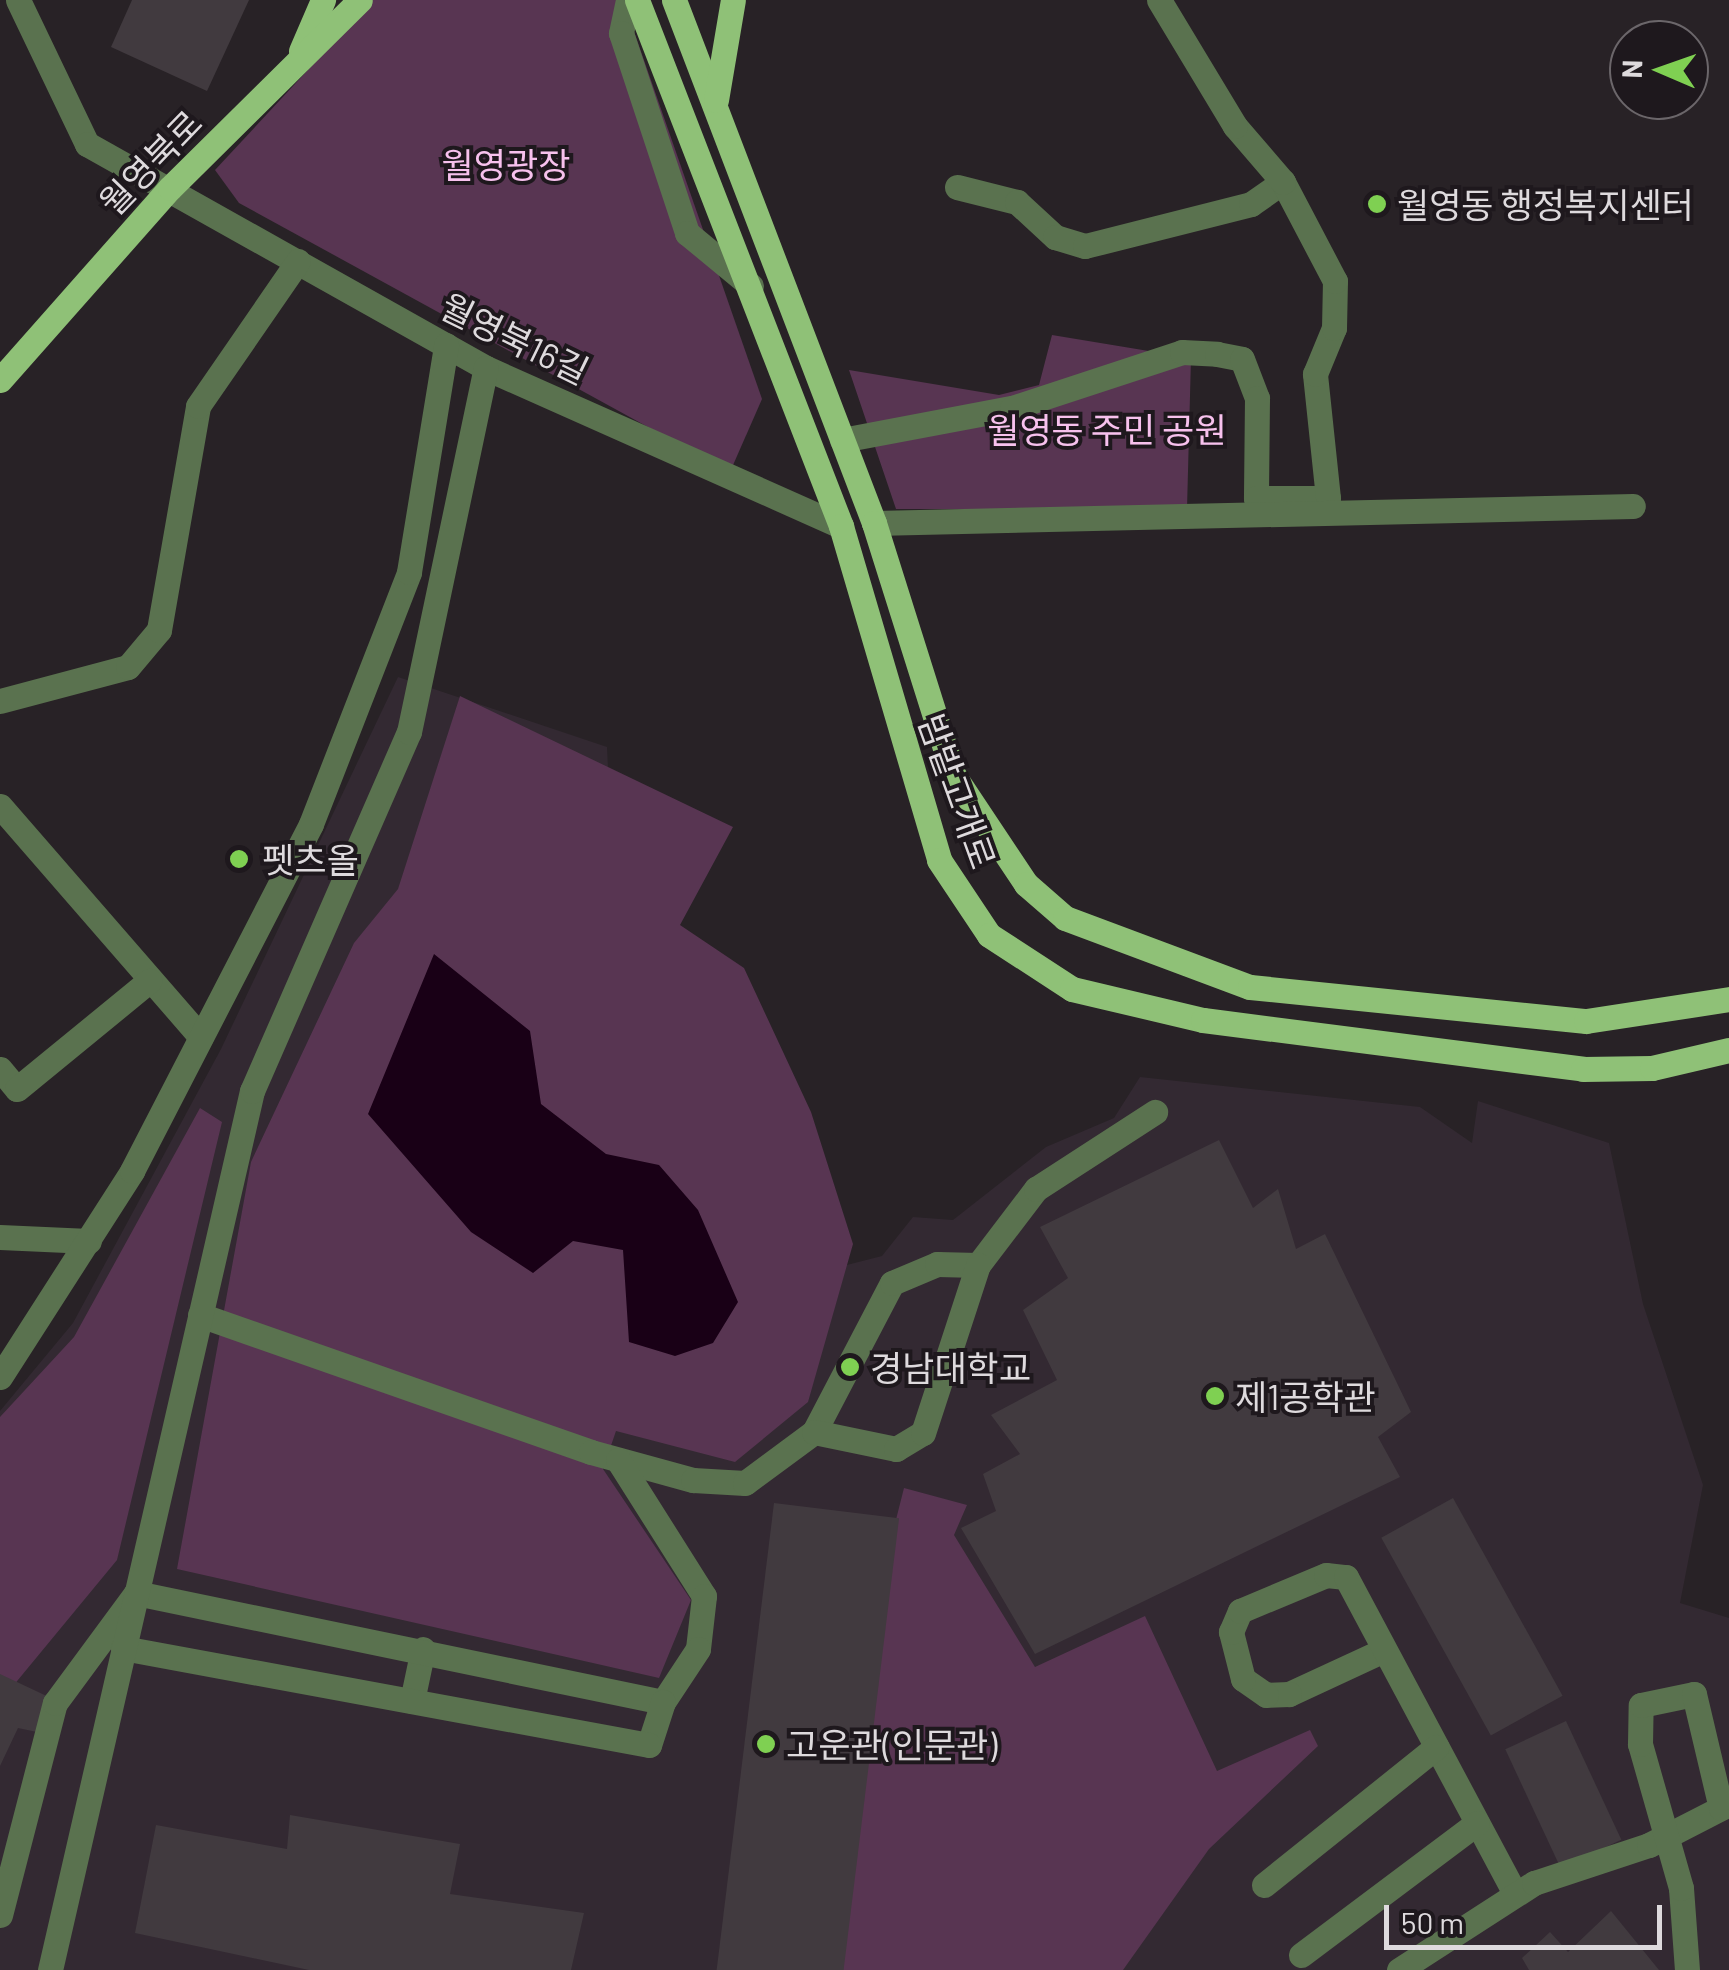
<!DOCTYPE html>
<html>
<head>
<meta charset="utf-8">
<style>
  body { margin:0 }
  #map { position:relative; width:1729px; height:1970px; overflow:hidden; background:#282226; font-family:Barlow,"Noto Sans KR",sans-serif }
  div>[style] { position:absolute }
  [style*='--x'] { left:calc(var(--x)*1px); top:calc(var(--y)*1px); width:calc(var(--w)*1px); rotate:calc(var(--a)*1deg) }
  .built>* { inset:0; background:#332932 }
  .green>* { inset:0; background:#583552 }
  .water>* { inset:0; background:#190016 }
  .building>* { inset:0; background:#413a3f; transform-origin:0 0 }
  .minor>* { height:25px; margin:-12.5px; padding:0 12.5px; transform-origin:12.5px; border-radius:12.5px; background:#5a724f }
  .major>* { height:25px; margin:-12.5px; padding:0 12.5px; transform-origin:12.5px; border-radius:12.5px; background:#8fc177 }
  .dots>* { width:28px; height:28px; translate:-50% -50%; box-sizing:border-box; border:5px solid #1e181d; border-radius:50% }
  span { translate:-50% -50%; white-space:nowrap; text-align:center; line-height:1.15; -webkit-text-stroke:8px #1e181d; paint-order:stroke }
  .street-label { font-size:35px; color:#dedadd }
  .park-label { font-size:35px; color:#f7c1ed }
  .poi-label { font-size:35px; color:#dedadd }
  .left { translate:0 -50%; text-align:left }
  .north { position:absolute; left:1609px; top:20px; width:100px; height:100px; box-sizing:border-box; background:#1e181d; border:2px solid #6b666a; border-radius:50%; rotate:272deg; font-size:28px; font-weight:700; line-height:40px; text-align:center; color:#dedadd }
  .north::after { content:''; display:block; margin:auto; width:35px; height:45px; background:#7fd052; clip-path:polygon(50% 0,100% 100%,50% 72%,0 100%) }
  .scale { position:absolute; left:1384px; top:1905px; width:278px; height:45px; box-sizing:border-box; border:5px solid #dedadd; border-top:0; padding-left:12px; font-size:30px; line-height:35px; white-space:nowrap; color:#dedadd; -webkit-text-stroke:8px #1e181d; paint-order:stroke }
</style>
</head>
<body>
<div id="map">
  <div class="built">
    <i style="clip-path:polygon(398px 677px,607px 747px,621px 1040px,835px 1268px,882px 1256px,913px 1217px,953px 1220px,1046px 1147px,1114px 1118px,1140px 1077px,1420px 1107px,1472px 1143px,1478px 1101px,1609px 1143px,1643px 1304px,1703px 1485px,1680px 1603px,1729px 1618px,1729px 1970px,0 1970px,0 1411px,73px 1323px,221px 1049px)"></i>
  </div>
  <div class="green">
    <i style="clip-path:polygon(373px 0,623px 0,762px 399px,730px 472px,239px 203px,215px 170px)"></i>
    <i style="clip-path:polygon(1052px 335px,1191px 358px,1187px 509px,896px 509px,849px 370px,999px 395px,1039px 385px)"></i>
    <i style="clip-path:polygon(460px 696px,733px 827px,680px 925px,744px 968px,811px 1112px,853px 1244px,808px 1402px,735px 1462px,616px 1431px,603px 1469px,691px 1600px,659px 1678px,177px 1569px,251px 1162px,354px 943px,398px 889px)"></i>
    <i style="clip-path:polygon(200px 1108px,222px 1122px,117px 1560px,13px 1686px,0 1677px,0 1417px,74px 1337px)"></i>
    <i style="clip-path:polygon(904px 1488px,967px 1505px,954px 1535px,1035px 1667px,1145px 1616px,1217px 1771px,1310px 1730px,1318px 1746px,1209px 1849px,1123px 1970px,782px 1970px)"></i>
  </div>
  <div class="water">
    <i style="clip-path:polygon(434px 954px,530px 1031px,541px 1104px,606px 1154px,659px 1165px,698px 1210px,738px 1302px,713px 1343px,675px 1356px,629px 1342px,623px 1250px,573px 1241px,533px 1273px,471px 1232px,368px 1114px)"></i>
  </div>
  <div class="building">
    <i style="clip-path:polygon(132px 0,249px 0,207px 91px,111px 47px)"></i>
    <i style="clip-path:polygon(1219px 1140px,1253px 1208px,1278px 1189px,1296px 1249px,1325px 1234px,1411px 1412px,1378px 1437px,1400px 1477px,1035px 1654px,961px 1528px,996px 1511px,983px 1474px,1020px 1454px,991px 1415px,1057px 1380px,1023px 1310px,1068px 1278px,1040px 1227px)"></i>
    <i style="left:1453px;top:1498px;width:226px;height:82px;rotate:61deg"></i>
    <i style="left:774px;top:1503px;width:126px;height:488px;rotate:7deg"></i>
    <i style="clip-path:polygon(0 1674px,53px 1699px,37px 1732px,18px 1728px,0 1766px)"></i>
    <i style="left:1566px;top:1721px;width:131px;height:67px;rotate:65deg"></i>
    <i style="clip-path:polygon(290px 1815px,460px 1844px,450px 1894px,584px 1913px,571px 1970px,309px 1970px,135px 1933px,156px 1825px,287px 1849px)"></i>
    <i style="clip-path:polygon(1611px 1911px,1659px 1970px,1529px 1970px,1522px 1958px,1550px 1932px,1568px 1952px)"></i>
  </div>
  <div class="minor">
    <i style="--x:18;--y:0;--w:160;--a:64.4"></i>
    <i style="--x:87;--y:144;--w:458;--a:29.3"></i>
    <i style="--x:486;--y:368;--w:389;--a:24"></i>
    <i style="--x:628;--y:0;--w:34;--a:102"></i>
    <i style="--x:621;--y:33;--w:211;--a:71.7"></i>
    <i style="--x:687;--y:233;--w:83;--a:39.6"></i>
    <i style="--x:957;--y:187;--w:62;--a:14"></i>
    <i style="--x:1017;--y:202;--w:52;--a:42.6"></i>
    <i style="--x:1055;--y:237;--w:31;--a:17"></i>
    <i style="--x:1085;--y:246;--w:171;--a:-14.2"></i>
    <i style="--x:1251;--y:204;--w:39;--a:-35"></i>
    <i style="--x:842;--y:440;--w:173;--a:-10.7"></i>
    <i style="--x:1012;--y:408;--w:179;--a:-18.2"></i>
    <i style="--x:1182;--y:352;--w:35;--a:3"></i>
    <i style="--x:1217;--y:354;--w:25;--a:11"></i>
    <i style="--x:1242;--y:359;--w:42;--a:69"></i>
    <i style="--x:1257;--y:398;--w:100;--a:90.6"></i>
    <i style="--x:1256;--y:498;--w:72;--a:0"></i>
    <i style="--x:1328;--y:498;--w:125;--a:-96"></i>
    <i style="--x:1315;--y:374;--w:50;--a:-67.6"></i>
    <i style="--x:1334;--y:328;--w:47;--a:-88.8"></i>
    <i style="--x:1335;--y:281;--w:112;--a:-117.7"></i>
    <i style="--x:1283;--y:182;--w:74;--a:-130.6"></i>
    <i style="--x:1235;--y:126;--w:147;--a:-121.1"></i>
    <i style="--x:874;--y:523;--w:759;--a:-1.28"></i>
    <i style="--x:0;--y:701;--w:132;--a:-14.9"></i>
    <i style="--x:128;--y:667;--w:48;--a:-50"></i>
    <i style="--x:159;--y:630;--w:227;--a:-80.1"></i>
    <i style="--x:198;--y:406;--w:176;--a:-55.4"></i>
    <i style="--x:0;--y:806;--w:306;--a:49"></i>
    <i style="--x:0;--y:1069;--w:26;--a:50"></i>
    <i style="--x:17;--y:1089;--w:171;--a:-39.3"></i>
    <i style="--x:0;--y:1237;--w:89;--a:2.6"></i>
    <i style="--x:200;--y:1315;--w:414;--a:19.3"></i>
    <i style="--x:591;--y:1452;--w:106;--a:15.4"></i>
    <i style="--x:693;--y:1480;--w:52;--a:3.3"></i>
    <i style="--x:745;--y:1483;--w:86;--a:-36.5"></i>
    <i style="--x:814;--y:1432;--w:168;--a:-62.4"></i>
    <i style="--x:892;--y:1283;--w:49;--a:-22.9"></i>
    <i style="--x:937;--y:1264;--w:41;--a:1.4"></i>
    <i style="--x:978;--y:1265;--w:96;--a:-52.7"></i>
    <i style="--x:1036;--y:1189;--w:142;--a:-32.9"></i>
    <i style="--x:0;--y:1377;--w:245;--a:-57.3"></i>
    <i style="--x:132;--y:1171;--w:390;--a:-62.7"></i>
    <i style="--x:311;--y:824;--w:270;--a:-68.7"></i>
    <i style="--x:409;--y:572;--w:230;--a:-80.7"></i>
    <i style="--x:814;--y:1432;--w:84;--a:11.7"></i>
    <i style="--x:896;--y:1449;--w:31;--a:-31"></i>
    <i style="--x:923;--y:1433;--w:177;--a:-71.9"></i>
    <i style="--x:618;--y:1460;--w:161;--a:57.7"></i>
    <i style="--x:704;--y:1596;--w:53;--a:96.5"></i>
    <i style="--x:698;--y:1649;--w:64;--a:123.4"></i>
    <i style="--x:1384;--y:1650;--w:105;--a:155.1"></i>
    <i style="--x:1289;--y:1694;--w:23;--a:178"></i>
    <i style="--x:1266;--y:1695;--w:28;--a:-145"></i>
    <i style="--x:1243;--y:1679;--w:49;--a:-104.3"></i>
    <i style="--x:1231;--y:1632;--w:23;--a:-67"></i>
    <i style="--x:1240;--y:1611;--w:93;--a:-22.7"></i>
    <i style="--x:1326;--y:1575;--w:20;--a:6"></i>
    <i style="--x:1346;--y:1577;--w:359;--a:61.9"></i>
    <i style="--x:412;--y:1701;--w:53;--a:-78.1"></i>
    <i style="--x:1264;--y:1885;--w:221;--a:-38.7"></i>
    <i style="--x:0;--y:1915;--w:219;--a:-75.5"></i>
    <i style="--x:55;--y:1703;--w:137;--a:-53.6"></i>
    <i style="--x:136;--y:1593;--w:538;--a:11.69"></i>
    <i style="--x:663;--y:1702;--w:45;--a:108"></i>
    <i style="--x:649;--y:1745;--w:535;--a:-169.55"></i>
    <i style="--x:1301;--y:1955;--w:220;--a:-36.9"></i>
    <i style="--x:50;--y:1970;--w:902;--a:-77.06"></i>
    <i style="--x:252;--y:1091;--w:392;--a:-66.4"></i>
    <i style="--x:409;--y:732;--w:372;--a:-78.1"></i>
    <i style="--x:1399;--y:1970;--w:161;--a:-32.8"></i>
    <i style="--x:1534;--y:1883;--w:121;--a:-18.3"></i>
    <i style="--x:1649;--y:1845;--w:90;--a:-27.1"></i>
    <i style="--x:1687;--y:1970;--w:82;--a:-94.2"></i>
    <i style="--x:1681;--y:1888;--w:150;--a:-105.9"></i>
    <i style="--x:1640;--y:1744;--w:39;--a:-89"></i>
    <i style="--x:1641;--y:1705;--w:54;--a:-11.7"></i>
    <i style="--x:1694;--y:1694;--w:117;--a:76.7"></i>
  </div>
  <div class="major">
    <i style="--x:637;--y:0;--w:564;--a:68.8"></i>
    <i style="--x:841;--y:526;--w:348;--a:73.6"></i>
    <i style="--x:939;--y:860;--w:90;--a:56.3"></i>
    <i style="--x:989;--y:935;--w:99;--a:33"></i>
    <i style="--x:1072;--y:989;--w:135;--a:13.3"></i>
    <i style="--x:1203;--y:1020;--w:383;--a:7.3"></i>
    <i style="--x:1583;--y:1069;--w:69;--a:-0.8"></i>
    <i style="--x:1652;--y:1068;--w:79;--a:-13.2"></i>
    <i style="--x:674;--y:0;--w:560;--a:69.07"></i>
    <i style="--x:874;--y:523;--w:265;--a:72.5"></i>
    <i style="--x:954;--y:776;--w:130;--a:56.3"></i>
    <i style="--x:1026;--y:884;--w:52;--a:41.1"></i>
    <i style="--x:1065;--y:918;--w:197;--a:20.5"></i>
    <i style="--x:1250;--y:987;--w:338;--a:5.8"></i>
    <i style="--x:1586;--y:1021;--w:145;--a:-8.7"></i>
    <i style="--x:301;--y:51;--w:56;--a:-66.7"></i>
    <i style="--x:716;--y:100;--w:101;--a:-80.4"></i>
    <i style="--x:0;--y:380;--w:256;--a:-48.5"></i>
    <i style="--x:170;--y:188;--w:267;--a:-44.7"></i>
  </div>
  <div class="dots">
    <i style="left:1377px;top:204px;background:#7fd052"></i>
    <i style="left:239px;top:859px;background:#7fd052"></i>
    <i style="left:850px;top:1367px;background:#7fd052"></i>
    <i style="left:1215px;top:1396px;background:#7fd052"></i>
    <i style="left:766px;top:1744px;background:#7fd052"></i>
  </div>
  <div class="street-label">
    <span style="left:150px;top:162px;rotate:-46deg">월영북로</span>
    <span style="left:515px;top:338px;rotate:26deg">월영북16길</span>
    <span style="left:958px;top:791px;rotate:70deg">밤밭고개로</span>
  </div>
  <div class="park-label">
    <span style="left:506px;top:164px">월영광장</span>
    <span style="left:1107px;top:429px">월영동 주민 공원</span>
  </div>
  <div class="poi-label">
    <span class="left" style="left:1397px;top:204px">월영동 행정복지센터</span>
    <span class="left" style="left:262px;top:859px">펫츠올</span>
    <span class="left" style="left:870px;top:1367px">경남대학교</span>
    <span class="left" style="left:1235px;top:1396px">제1공학관</span>
    <span class="left" style="left:786px;top:1744px">고운관(인문관)</span>
  </div>
  <div class="north">N</div>
  <div class="scale">50 m</div>
</div>
</body>
</html>
